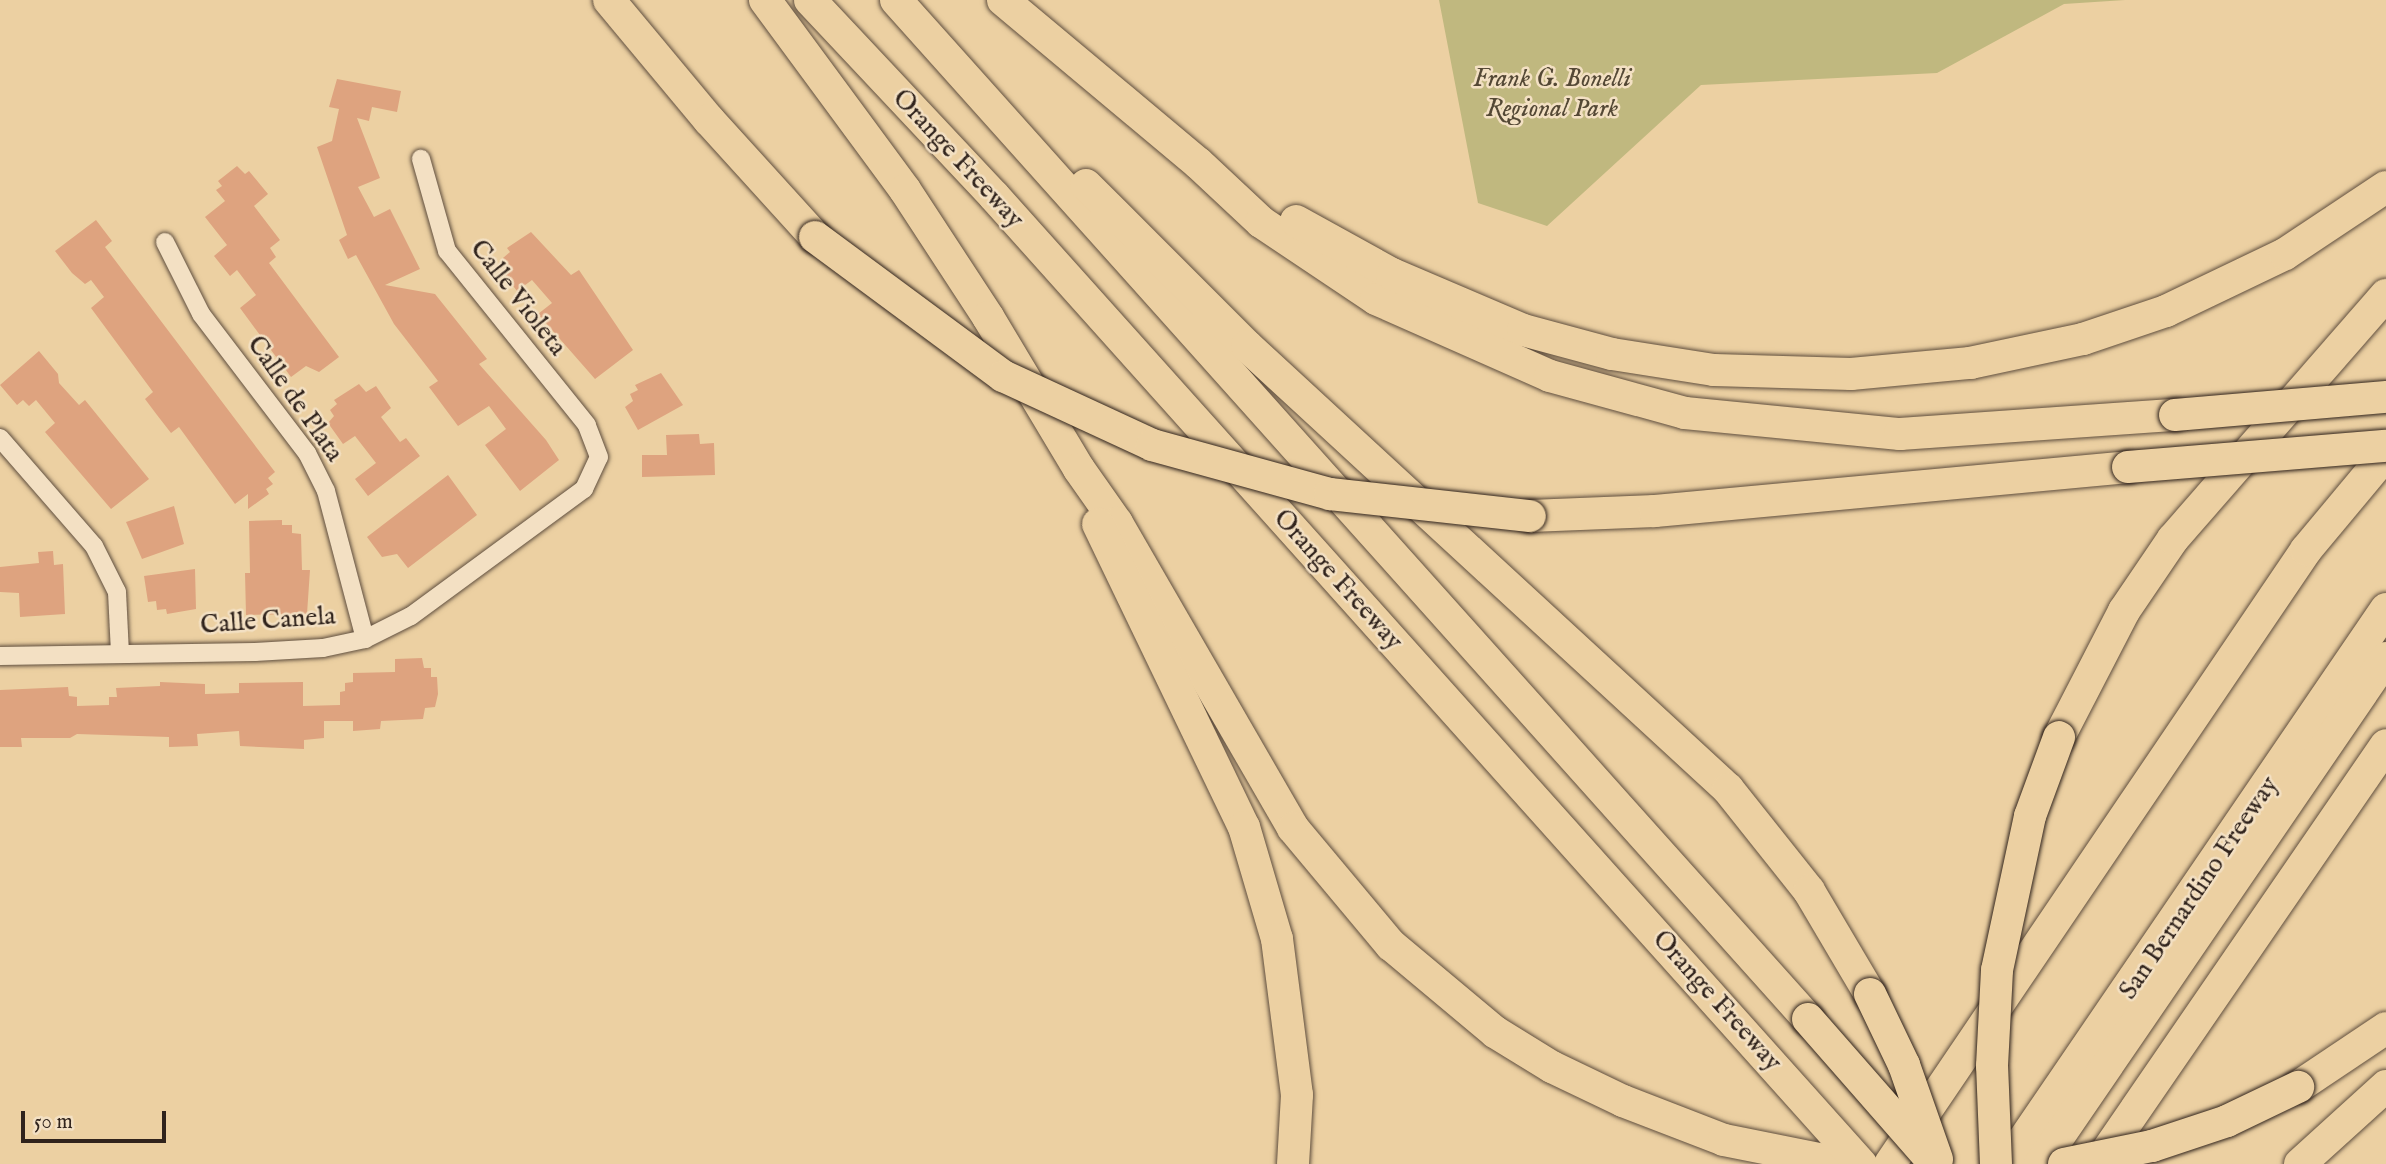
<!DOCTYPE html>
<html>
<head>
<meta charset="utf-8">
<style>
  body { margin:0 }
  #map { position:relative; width:2386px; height:1164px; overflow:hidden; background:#ecd0a2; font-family:"IM FELL English",serif }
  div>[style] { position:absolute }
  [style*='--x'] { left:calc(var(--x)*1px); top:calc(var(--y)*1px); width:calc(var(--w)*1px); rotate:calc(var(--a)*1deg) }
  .green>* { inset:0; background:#c0b87f }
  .building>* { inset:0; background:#dea37f }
  .roads { filter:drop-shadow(0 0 2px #5f4e3e) drop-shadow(0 0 2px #5f4e3e) }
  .street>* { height:18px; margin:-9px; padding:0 9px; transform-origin:9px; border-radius:9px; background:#f3e0c3 }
  .highway>* { height:32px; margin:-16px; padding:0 16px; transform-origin:16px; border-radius:16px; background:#ecd0a2 }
  .bridges { filter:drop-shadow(0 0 2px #30231c) drop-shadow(0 0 2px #30231c) }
  .highway-bridge>* { height:32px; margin:-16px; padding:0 16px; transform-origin:16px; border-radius:16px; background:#ecd0a2 }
  span { translate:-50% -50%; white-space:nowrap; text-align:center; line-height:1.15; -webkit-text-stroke:5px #f3e0c3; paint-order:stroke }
  .park-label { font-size:26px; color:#544835; font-style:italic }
  .street-label { font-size:26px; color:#30231c }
  .scale { position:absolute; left:21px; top:1111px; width:145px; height:32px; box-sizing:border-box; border:4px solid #30231c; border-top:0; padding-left:9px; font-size:21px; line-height:24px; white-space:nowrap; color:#30231c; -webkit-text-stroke:5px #f3e0c3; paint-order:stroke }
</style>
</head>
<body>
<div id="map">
  <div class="green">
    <i style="clip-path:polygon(1439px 0,2125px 0,2064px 4px,1937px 73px,1701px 85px,1547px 226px,1478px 203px)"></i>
  </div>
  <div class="building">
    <i style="clip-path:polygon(337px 79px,401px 91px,397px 112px,372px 107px,369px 121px,357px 118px,380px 178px,358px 187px,374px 217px,390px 209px,420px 269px,385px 285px,435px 294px,487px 359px,479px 364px,546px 440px,559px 460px,520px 491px,485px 445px,506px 429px,489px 406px,458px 426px,429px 387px,438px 381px,394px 324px,356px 255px,348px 259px,339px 240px,347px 235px,317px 147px,332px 141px,339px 109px,329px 107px)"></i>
    <i style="clip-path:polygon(237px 166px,245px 174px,249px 171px,268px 194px,254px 206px,280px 240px,270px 248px,276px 257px,269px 263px,339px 357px,319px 372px,306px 366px,291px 377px,240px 308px,256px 295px,237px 270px,230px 276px,214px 256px,227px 245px,205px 217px,225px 201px,216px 190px,222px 186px,218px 181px)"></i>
    <i style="clip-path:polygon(96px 220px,112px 241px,105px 247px,275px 472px,268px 478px,273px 484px,266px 489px,269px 494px,248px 509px,248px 494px,235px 504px,179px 427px,171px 433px,157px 415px,145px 399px,153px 392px,91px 308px,104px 297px,91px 280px,85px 284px,72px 273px,55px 251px)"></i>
    <i style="clip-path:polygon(531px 232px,571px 275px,579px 270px,633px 350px,595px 379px,538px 314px,552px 303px,532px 280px,517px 291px,501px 270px,507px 264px,503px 258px,510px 252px,507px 248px)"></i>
    <i style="clip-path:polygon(39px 351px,58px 374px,59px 383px,79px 405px,85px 400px,149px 479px,111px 509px,45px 432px,55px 423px,36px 400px,29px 406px,23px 400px,17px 405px,0 385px)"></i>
    <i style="clip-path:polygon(661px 373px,683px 405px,638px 430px,625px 407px,633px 401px,630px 394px,638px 390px,635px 385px)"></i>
    <i style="clip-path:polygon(359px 384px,366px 392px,376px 386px,391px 408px,381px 417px,400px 442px,406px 438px,420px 456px,368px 496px,355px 479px,376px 463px,355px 436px,343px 444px,328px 423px,334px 416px,330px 410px,337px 404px,334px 400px)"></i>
    <i style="clip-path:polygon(699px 434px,700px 444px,714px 443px,715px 475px,642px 477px,642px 455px,667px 455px,666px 435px)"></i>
    <i style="clip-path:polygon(448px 475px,477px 515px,408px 568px,397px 554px,382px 557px,367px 537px)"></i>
    <i style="clip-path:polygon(174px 506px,184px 544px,142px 559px,126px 522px)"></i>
    <i style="clip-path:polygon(282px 520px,282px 525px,292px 525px,292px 533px,301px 534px,302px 570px,310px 570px,307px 614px,246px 615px,245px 573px,250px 573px,249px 521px)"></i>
    <i style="clip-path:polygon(53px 551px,54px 565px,63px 564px,65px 614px,20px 617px,19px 593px,0 592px,0 567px,39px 563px,38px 552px)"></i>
    <i style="clip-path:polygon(195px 569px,196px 609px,167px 614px,166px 609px,157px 610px,156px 601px,148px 602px,144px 576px)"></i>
    <i style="clip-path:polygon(422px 658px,424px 668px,431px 668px,431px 677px,437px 677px,438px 694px,435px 707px,425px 708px,423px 719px,381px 721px,380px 729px,353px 731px,353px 721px,324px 721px,324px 738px,304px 740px,304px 749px,240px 746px,239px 731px,197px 734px,198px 746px,169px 747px,169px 737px,77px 734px,70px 738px,21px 738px,22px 747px,0 747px,0 690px,68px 687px,69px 696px,77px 697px,77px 706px,109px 705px,109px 697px,117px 697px,116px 688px,160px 686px,160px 682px,205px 684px,205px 694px,239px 693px,239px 683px,303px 682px,303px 706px,340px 705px,340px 692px,345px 691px,345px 683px,353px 682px,353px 673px,395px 672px,395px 659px)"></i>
  </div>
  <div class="roads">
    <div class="street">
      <i style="--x:165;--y:242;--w:80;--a:63.4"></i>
      <i style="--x:201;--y:314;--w:175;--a:52.7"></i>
      <i style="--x:307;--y:453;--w:42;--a:63.4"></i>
      <i style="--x:326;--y:491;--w:153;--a:75.2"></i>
      <i style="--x:0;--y:438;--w:143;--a:49"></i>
      <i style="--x:94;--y:546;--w:51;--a:63.4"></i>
      <i style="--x:117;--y:592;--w:62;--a:87.2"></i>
      <i style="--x:0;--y:656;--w:255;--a:-0.9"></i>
      <i style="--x:255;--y:652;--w:68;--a:-3.4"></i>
      <i style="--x:323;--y:648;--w:43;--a:-12.1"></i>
      <i style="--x:365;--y:639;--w:51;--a:-26.6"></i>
      <i style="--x:411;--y:616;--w:215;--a:-36.3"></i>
      <i style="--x:584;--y:489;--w:35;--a:-65"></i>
      <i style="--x:599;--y:457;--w:34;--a:-111"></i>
      <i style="--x:587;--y:425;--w:223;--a:-128.8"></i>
      <i style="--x:447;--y:251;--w:96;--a:-105.8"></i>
    </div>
    <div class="highway">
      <i style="--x:609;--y:0;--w:156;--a:50.2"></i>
      <i style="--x:709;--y:120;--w:158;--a:47.8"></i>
      <i style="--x:765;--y:0;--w:236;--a:53.6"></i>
      <i style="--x:905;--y:190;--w:152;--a:56.8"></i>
      <i style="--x:988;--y:317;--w:177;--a:59.1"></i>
      <i style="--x:1079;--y:469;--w:66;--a:54.9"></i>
      <i style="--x:1117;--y:523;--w:352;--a:60"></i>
      <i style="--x:1293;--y:828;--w:153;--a:50.1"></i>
      <i style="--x:1391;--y:945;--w:136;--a:39.9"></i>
      <i style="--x:1495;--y:1032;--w:67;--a:31.6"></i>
      <i style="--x:1552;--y:1067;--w:79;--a:25.6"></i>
      <i style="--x:1623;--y:1101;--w:108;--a:21.1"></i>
      <i style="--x:1724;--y:1140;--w:122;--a:11.3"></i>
      <i style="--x:810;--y:0;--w:269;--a:46.8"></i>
      <i style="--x:994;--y:196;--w:1300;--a:48.15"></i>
      <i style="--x:896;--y:0;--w:1368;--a:48.17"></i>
      <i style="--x:1003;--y:0;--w:254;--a:39.9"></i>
      <i style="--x:1198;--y:163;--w:86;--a:43.1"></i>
      <i style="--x:1261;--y:222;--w:138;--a:33.8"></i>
      <i style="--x:1376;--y:299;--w:190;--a:23.9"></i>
      <i style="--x:1550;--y:376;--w:140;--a:15.3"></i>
      <i style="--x:1685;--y:413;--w:216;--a:5.6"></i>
      <i style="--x:1900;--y:434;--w:276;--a:-4"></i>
      <i style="--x:1086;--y:185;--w:228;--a:45"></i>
      <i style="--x:1247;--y:346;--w:654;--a:42.65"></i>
      <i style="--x:1728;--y:789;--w:130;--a:51.5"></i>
      <i style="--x:1809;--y:891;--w:120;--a:59.4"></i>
      <i style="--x:1296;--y:221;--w:110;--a:28.9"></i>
      <i style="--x:1392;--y:274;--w:142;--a:23.1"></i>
      <i style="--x:1523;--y:330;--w:92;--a:15.1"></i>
      <i style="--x:1612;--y:354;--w:103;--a:8.9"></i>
      <i style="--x:1714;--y:370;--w:137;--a:1.7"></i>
      <i style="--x:1851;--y:374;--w:120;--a:-5.3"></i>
      <i style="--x:1970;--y:363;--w:116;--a:-12"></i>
      <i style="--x:2083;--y:339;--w:88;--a:-18.6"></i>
      <i style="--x:2166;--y:311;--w:132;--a:-25.6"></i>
      <i style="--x:2285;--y:254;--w:121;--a:-33.6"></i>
      <i style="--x:1530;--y:516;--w:125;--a:-2.3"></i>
      <i style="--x:1655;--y:511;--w:475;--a:-5.3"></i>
      <i style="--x:1098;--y:524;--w:336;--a:64.3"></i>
      <i style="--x:1244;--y:827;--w:117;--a:73.6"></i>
      <i style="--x:1277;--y:939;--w:157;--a:82.7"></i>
      <i style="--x:1297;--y:1095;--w:69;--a:93.3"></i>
      <i style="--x:2059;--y:737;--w:142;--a:-62.7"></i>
      <i style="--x:2124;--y:611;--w:87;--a:-55.8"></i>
      <i style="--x:2173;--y:539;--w:324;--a:-48.9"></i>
      <i style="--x:2298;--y:1087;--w:106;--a:-33.8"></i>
      <i style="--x:1890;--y:1164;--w:742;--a:-55.88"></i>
      <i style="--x:2306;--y:550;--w:125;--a:-50.2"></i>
      <i style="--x:2007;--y:1164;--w:672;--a:-55.67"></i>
      <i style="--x:2040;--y:1164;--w:613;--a:-55.64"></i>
      <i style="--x:2098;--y:1164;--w:508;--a:-55.5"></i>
      <i style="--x:2300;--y:1164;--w:116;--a:-42.2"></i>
    </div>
  </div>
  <div class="bridges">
    <div class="highway-bridge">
      <i style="--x:815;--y:237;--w:234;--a:36.5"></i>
      <i style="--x:1003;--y:376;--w:164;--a:24.8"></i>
      <i style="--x:1152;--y:445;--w:185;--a:15.4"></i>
      <i style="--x:1330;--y:494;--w:201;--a:6.3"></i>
      <i style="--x:2175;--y:415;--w:212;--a:-4.9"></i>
      <i style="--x:2128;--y:467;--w:259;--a:-4.7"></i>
      <i style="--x:1870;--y:994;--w:79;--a:64.4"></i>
      <i style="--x:1904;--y:1065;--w:100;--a:70.7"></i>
      <i style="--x:1808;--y:1019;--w:193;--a:48.8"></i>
      <i style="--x:1996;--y:1164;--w:98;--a:-92.3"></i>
      <i style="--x:1992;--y:1066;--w:96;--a:-87"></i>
      <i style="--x:1997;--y:970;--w:157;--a:-77.9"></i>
      <i style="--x:2030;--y:816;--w:84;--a:-69.8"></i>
      <i style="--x:2064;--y:1164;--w:90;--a:-11.6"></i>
      <i style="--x:2152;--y:1146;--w:79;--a:-18.4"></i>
      <i style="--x:2227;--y:1121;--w:79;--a:-25.6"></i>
    </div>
  </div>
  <div class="park-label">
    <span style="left:1552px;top:94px">Frank G. Bonelli<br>Regional Park</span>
  </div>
  <div class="street-label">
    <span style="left:958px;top:159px;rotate:47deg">Orange Freeway</span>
    <span style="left:518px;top:298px;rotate:52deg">Calle Violeta</span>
    <span style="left:295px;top:399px;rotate:55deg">Calle de Plata</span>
    <span style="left:1338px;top:580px;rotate:48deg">Orange Freeway</span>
    <span style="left:268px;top:621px;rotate:-4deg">Calle Canela</span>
    <span style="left:2199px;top:888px;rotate:-56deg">San Bernardino Freeway</span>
    <span style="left:1717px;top:1001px;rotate:48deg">Orange Freeway</span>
  </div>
  <div class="scale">50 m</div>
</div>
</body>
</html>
